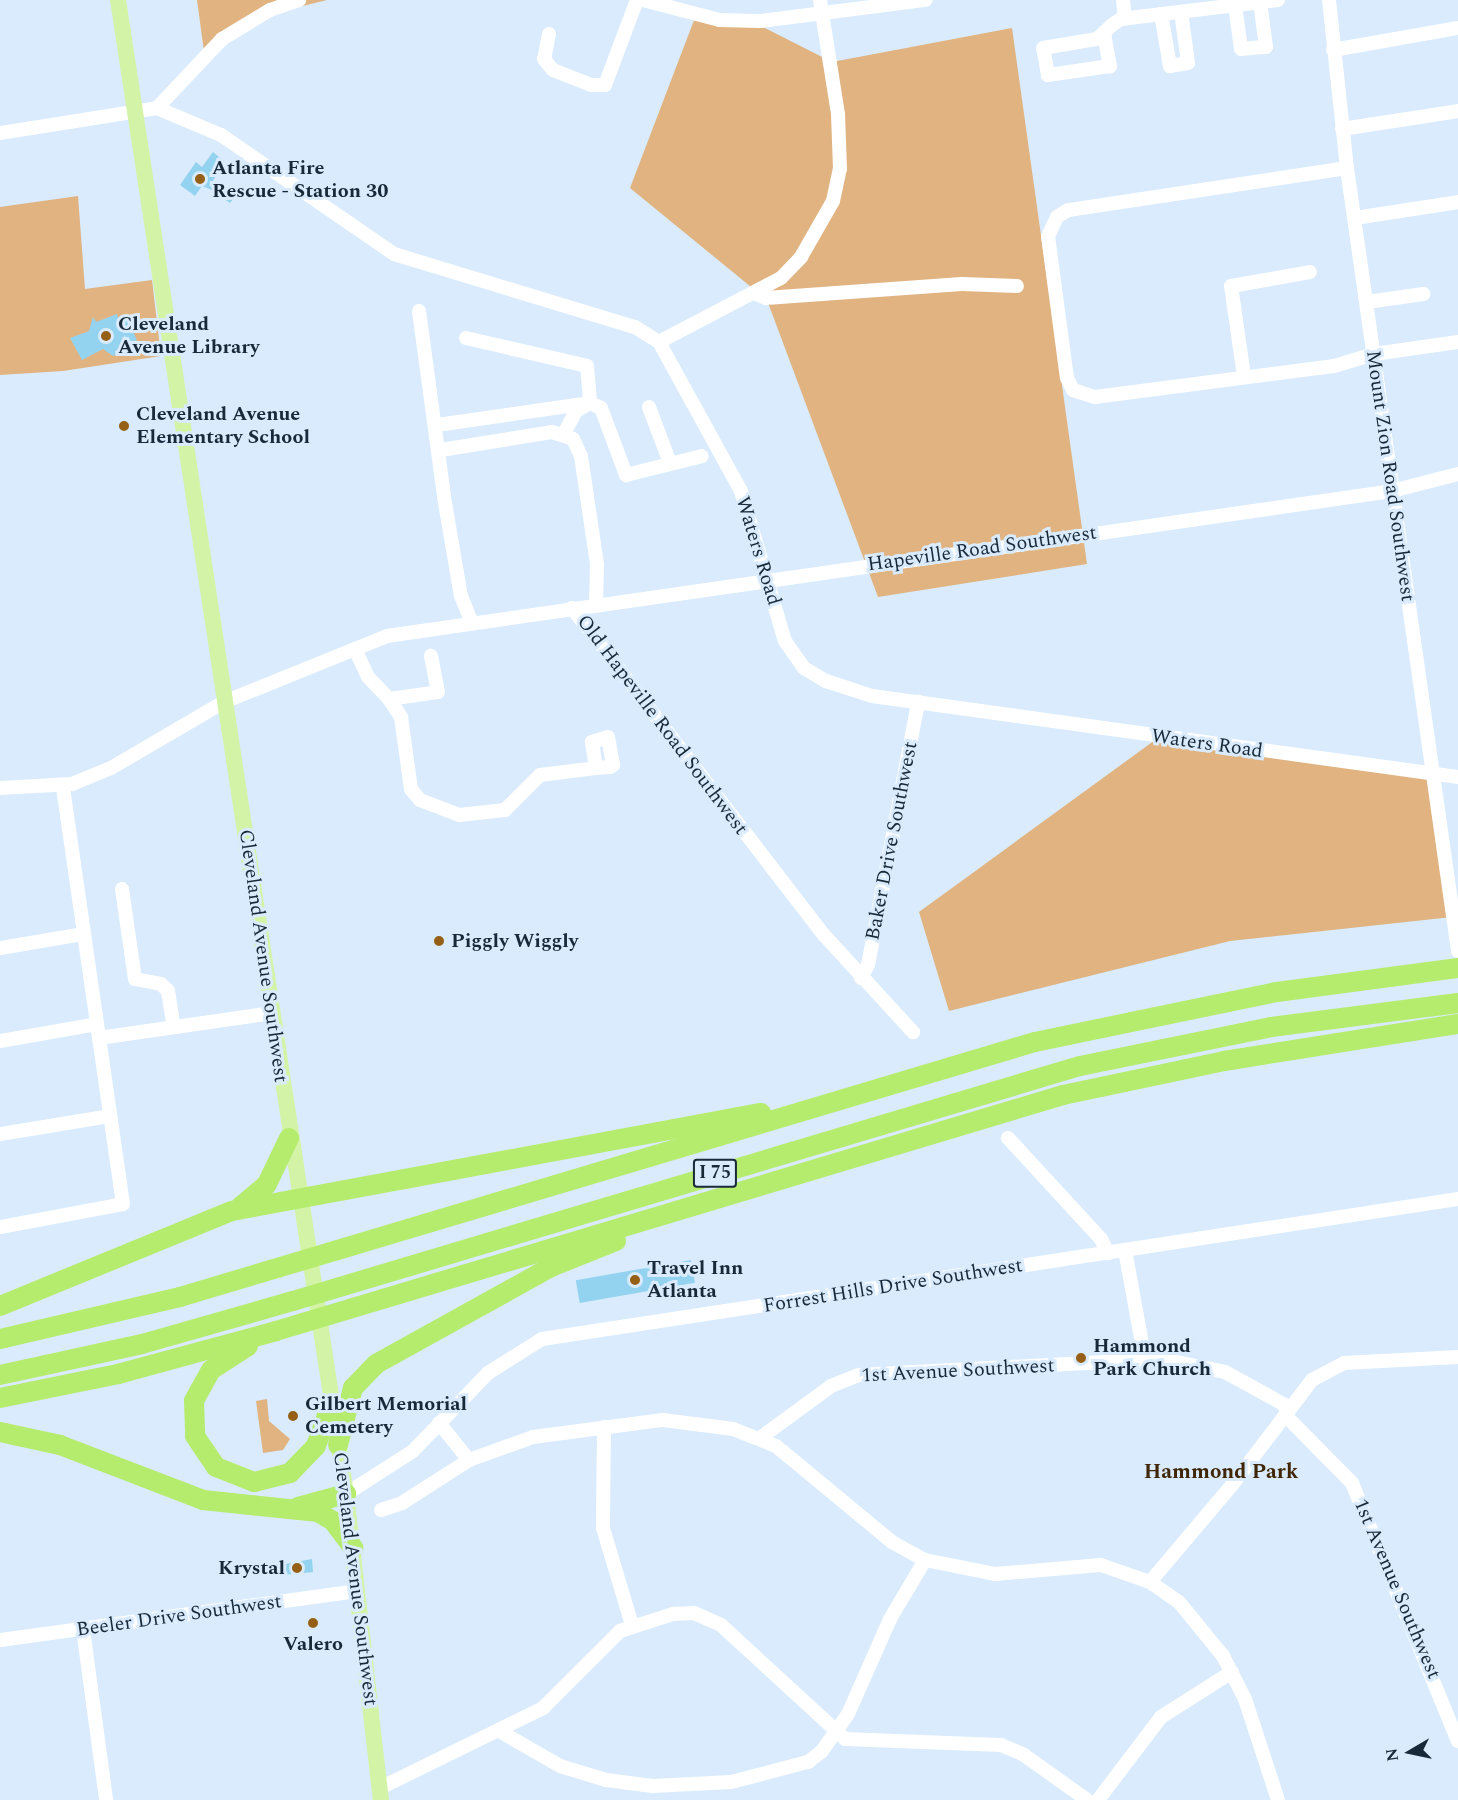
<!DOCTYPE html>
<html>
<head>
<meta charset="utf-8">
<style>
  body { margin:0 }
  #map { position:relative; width:1458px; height:1800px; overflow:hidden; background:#d9ebfc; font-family:Spectral,serif }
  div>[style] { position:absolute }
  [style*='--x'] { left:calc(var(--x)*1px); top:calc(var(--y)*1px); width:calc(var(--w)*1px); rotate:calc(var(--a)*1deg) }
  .green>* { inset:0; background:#e1b381 }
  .building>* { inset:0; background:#93d3f0; transform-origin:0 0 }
  .minor>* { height:14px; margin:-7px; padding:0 7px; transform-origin:7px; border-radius:7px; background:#fff }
  .major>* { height:16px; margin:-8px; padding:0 8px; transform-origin:8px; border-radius:8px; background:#d3f4a7 }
  .highway>* { height:20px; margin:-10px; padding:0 10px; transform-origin:10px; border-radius:10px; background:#b6ec6d }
  .dots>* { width:16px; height:16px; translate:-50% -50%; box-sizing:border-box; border:3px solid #d9ebfc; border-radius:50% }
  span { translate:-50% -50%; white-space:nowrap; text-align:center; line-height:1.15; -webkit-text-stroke:6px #d9ebfc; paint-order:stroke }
  .shield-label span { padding:2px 4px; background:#d9ebfc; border:2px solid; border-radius:4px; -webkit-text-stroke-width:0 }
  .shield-label { font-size:18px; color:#182939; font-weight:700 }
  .poi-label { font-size:20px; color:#182939; font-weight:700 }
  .left { translate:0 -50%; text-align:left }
  .right { translate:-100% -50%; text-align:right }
  .street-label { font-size:20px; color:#182939 }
  .neighbourhood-label { font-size:21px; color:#402605; font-weight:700 }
  .north { position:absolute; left:1380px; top:1722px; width:60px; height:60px; -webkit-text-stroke:4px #d9ebfc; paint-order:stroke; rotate:261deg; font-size:16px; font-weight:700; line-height:24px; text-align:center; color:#182939 }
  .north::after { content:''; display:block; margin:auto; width:21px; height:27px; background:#182939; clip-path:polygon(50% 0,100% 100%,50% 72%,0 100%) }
</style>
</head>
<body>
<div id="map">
  <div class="green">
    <i style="clip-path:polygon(197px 0,327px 0,262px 16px,205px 59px)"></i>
    <i style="clip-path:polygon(696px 15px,751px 21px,832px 62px,1012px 28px,1087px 564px,878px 597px,767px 300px,630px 188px)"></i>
    <i style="clip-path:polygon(78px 196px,85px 289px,152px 280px,161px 356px,63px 371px,0 375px,0 207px)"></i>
    <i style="clip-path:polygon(1162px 735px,1435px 779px,1452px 917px,1230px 941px,949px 1011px,919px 912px)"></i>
    <i style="clip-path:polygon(267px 1399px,269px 1421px,290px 1439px,283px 1450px,263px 1453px,256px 1401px)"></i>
  </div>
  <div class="building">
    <i style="clip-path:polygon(213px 152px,224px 161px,213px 181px,235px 197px,230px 203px,212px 190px,202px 186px,195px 196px,180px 185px,196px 162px,202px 167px)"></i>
    <i style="clip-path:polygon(117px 314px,119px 320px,128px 317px,137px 341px,113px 356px,103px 349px,82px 360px,70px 338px,89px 331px,93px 317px,96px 322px)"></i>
    <i style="left:691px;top:1260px;width:23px;height:117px;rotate:80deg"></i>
    <i style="clip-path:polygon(312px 1559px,313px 1572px,282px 1575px,280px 1565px)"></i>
  </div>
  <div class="minor">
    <i style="--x:643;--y:0;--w:79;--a:14.7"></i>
    <i style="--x:719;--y:20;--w:42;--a:1.4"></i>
    <i style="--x:761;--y:21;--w:166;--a:-7.3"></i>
    <i style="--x:1123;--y:0;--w:19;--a:84"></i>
    <i style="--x:1329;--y:0;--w:169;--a:83.9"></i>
    <i style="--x:1347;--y:168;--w:791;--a:81.93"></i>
    <i style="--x:1235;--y:5;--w:44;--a:82.2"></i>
    <i style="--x:1241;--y:49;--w:25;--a:-5"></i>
    <i style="--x:1266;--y:47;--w:45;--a:-97.6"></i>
    <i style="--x:1161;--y:14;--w:53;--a:80.2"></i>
    <i style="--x:1170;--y:66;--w:18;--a:-9"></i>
    <i style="--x:1188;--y:63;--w:51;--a:-97.8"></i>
    <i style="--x:1104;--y:33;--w:34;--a:80"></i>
    <i style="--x:1110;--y:66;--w:63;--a:171.7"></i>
    <i style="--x:1048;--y:75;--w:27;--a:-100"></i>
    <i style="--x:1043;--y:48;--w:55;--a:-9.5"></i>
    <i style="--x:1097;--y:39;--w:21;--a:-43"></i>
    <i style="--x:1112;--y:25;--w:11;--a:-34"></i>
    <i style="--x:1121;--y:19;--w:158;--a:-6.9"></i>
    <i style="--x:549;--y:34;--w:25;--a:101"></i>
    <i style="--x:544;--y:59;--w:14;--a:51"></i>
    <i style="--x:553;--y:70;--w:41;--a:21.5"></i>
    <i style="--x:591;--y:85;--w:14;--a:0"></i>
    <i style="--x:605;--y:85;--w:91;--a:-69.4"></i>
    <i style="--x:1333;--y:50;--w:127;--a:-10"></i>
    <i style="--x:157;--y:108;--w:69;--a:22.9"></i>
    <i style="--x:221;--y:135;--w:210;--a:34.5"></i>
    <i style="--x:394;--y:254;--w:252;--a:16.9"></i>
    <i style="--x:635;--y:327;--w:28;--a:32"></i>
    <i style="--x:659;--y:342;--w:170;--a:61.2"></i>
    <i style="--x:741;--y:491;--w:156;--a:73.7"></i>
    <i style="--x:785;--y:641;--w:33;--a:55"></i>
    <i style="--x:804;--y:668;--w:26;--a:31"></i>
    <i style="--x:826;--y:681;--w:48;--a:18.1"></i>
    <i style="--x:872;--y:696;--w:592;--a:7.87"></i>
    <i style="--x:1342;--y:129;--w:117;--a:-8.8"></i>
    <i style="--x:0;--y:133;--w:159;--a:-9"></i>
    <i style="--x:157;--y:108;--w:95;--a:-46.7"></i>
    <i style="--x:222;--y:39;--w:56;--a:-31.1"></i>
    <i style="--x:270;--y:10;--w:31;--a:-19"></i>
    <i style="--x:1347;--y:168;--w:282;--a:171.4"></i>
    <i style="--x:1068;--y:210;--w:13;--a:148"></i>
    <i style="--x:1057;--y:217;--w:21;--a:115"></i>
    <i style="--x:1048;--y:236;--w:143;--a:82.4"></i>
    <i style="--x:1067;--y:378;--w:13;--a:63"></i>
    <i style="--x:1073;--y:390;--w:23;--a:18"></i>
    <i style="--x:1095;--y:397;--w:241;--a:-7.4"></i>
    <i style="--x:1334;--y:366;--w:42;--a:-16.7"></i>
    <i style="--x:1374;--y:354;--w:85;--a:-8.1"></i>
    <i style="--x:1355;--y:218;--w:104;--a:-8.8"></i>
    <i style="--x:756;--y:294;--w:11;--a:22"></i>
    <i style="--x:766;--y:298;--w:196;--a:-4.1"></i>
    <i style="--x:962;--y:284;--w:55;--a:2.1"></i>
    <i style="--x:1367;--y:302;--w:57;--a:-8.1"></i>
    <i style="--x:419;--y:311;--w:188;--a:82.3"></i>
    <i style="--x:444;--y:497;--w:100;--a:80.3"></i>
    <i style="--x:461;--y:596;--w:29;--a:68"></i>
    <i style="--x:466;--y:338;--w:124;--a:13"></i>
    <i style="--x:587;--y:366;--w:37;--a:85"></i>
    <i style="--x:590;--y:403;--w:16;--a:150"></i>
    <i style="--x:576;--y:411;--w:26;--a:118"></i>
    <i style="--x:659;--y:342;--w:138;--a:-27.7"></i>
    <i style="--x:781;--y:278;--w:29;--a:-46"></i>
    <i style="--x:801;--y:257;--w:64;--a:-60.3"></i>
    <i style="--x:833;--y:201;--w:33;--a:-78"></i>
    <i style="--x:840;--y:169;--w:55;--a:-92.1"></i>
    <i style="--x:838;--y:114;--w:115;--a:-99"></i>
    <i style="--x:1244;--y:376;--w:91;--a:-98.2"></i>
    <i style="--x:1231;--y:286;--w:80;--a:-10"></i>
    <i style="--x:649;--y:407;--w:60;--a:69.4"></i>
    <i style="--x:437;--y:425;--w:155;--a:-8.2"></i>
    <i style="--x:590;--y:403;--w:12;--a:24"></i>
    <i style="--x:601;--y:408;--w:72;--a:69.5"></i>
    <i style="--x:626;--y:475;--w:78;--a:-14"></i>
    <i style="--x:441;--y:450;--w:112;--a:-9.2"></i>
    <i style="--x:552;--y:432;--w:22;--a:18"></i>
    <i style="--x:573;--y:439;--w:19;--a:65"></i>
    <i style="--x:581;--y:456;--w:109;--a:81.6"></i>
    <i style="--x:597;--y:564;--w:40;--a:91.4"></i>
    <i style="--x:572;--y:608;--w:413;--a:52.4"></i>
    <i style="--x:824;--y:935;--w:132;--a:47.5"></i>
    <i style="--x:355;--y:649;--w:31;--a:65"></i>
    <i style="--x:368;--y:677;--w:30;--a:46"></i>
    <i style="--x:389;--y:699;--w:49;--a:-8.1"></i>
    <i style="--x:438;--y:692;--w:37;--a:-101"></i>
    <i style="--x:389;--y:699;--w:22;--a:56"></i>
    <i style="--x:401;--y:717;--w:73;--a:82.1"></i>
    <i style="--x:411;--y:789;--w:14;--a:51"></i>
    <i style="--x:420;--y:800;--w:42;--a:21"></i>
    <i style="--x:459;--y:815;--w:46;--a:-6.2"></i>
    <i style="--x:505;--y:810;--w:49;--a:-45"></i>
    <i style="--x:540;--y:775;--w:56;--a:-7.1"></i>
    <i style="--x:596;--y:768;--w:14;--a:-4"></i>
    <i style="--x:610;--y:767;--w:4;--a:-34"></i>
    <i style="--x:613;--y:765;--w:28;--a:-100"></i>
    <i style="--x:608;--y:737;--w:17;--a:163"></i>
    <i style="--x:592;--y:742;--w:26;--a:81"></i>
    <i style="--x:0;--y:788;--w:72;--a:-3.2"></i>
    <i style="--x:72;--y:784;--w:42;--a:-22.3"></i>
    <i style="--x:111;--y:768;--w:131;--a:-30.3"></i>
    <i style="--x:224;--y:702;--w:176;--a:-22"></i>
    <i style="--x:387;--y:636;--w:1015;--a:-8.21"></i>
    <i style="--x:1392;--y:491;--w:68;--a:-14.4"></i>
    <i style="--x:122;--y:889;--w:91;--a:81.8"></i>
    <i style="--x:135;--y:979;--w:26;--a:11"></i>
    <i style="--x:161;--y:984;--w:10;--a:45"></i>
    <i style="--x:168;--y:991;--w:36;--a:81"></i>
    <i style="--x:0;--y:948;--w:85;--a:-9.5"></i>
    <i style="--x:861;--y:978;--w:15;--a:-62"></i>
    <i style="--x:868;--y:965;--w:268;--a:-79.2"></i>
    <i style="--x:99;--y:1038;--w:176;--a:-8.2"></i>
    <i style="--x:0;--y:1041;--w:98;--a:-9.9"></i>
    <i style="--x:0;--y:1134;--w:111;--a:-9.3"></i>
    <i style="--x:1008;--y:1138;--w:137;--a:47.4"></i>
    <i style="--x:1101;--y:1239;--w:16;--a:63"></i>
    <i style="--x:0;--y:1227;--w:125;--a:-10.6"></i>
    <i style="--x:123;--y:1204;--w:422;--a:-98.2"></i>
    <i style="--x:1125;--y:1250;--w:112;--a:79.7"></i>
    <i style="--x:439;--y:1423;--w:48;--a:51"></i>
    <i style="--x:604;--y:1427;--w:101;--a:90.6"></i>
    <i style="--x:603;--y:1528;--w:101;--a:73.4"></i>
    <i style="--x:760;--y:1438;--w:88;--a:-36.2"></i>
    <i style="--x:831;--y:1386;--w:29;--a:-22"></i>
    <i style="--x:858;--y:1375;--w:304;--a:-3"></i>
    <i style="--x:1162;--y:1359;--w:64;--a:11.7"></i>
    <i style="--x:1225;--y:1372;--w:68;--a:28.8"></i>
    <i style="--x:1285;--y:1405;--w:12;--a:81"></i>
    <i style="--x:1287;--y:1417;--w:93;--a:45.4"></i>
    <i style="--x:1352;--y:1483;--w:279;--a:67.7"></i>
    <i style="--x:346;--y:1494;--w:80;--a:-32.7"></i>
    <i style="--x:413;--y:1451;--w:108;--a:-46.1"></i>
    <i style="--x:488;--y:1373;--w:64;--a:-32.2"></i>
    <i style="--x:542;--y:1339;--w:927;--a:-8.69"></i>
    <i style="--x:381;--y:1510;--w:22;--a:-18"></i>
    <i style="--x:402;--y:1503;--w:80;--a:-32.7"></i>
    <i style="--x:469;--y:1460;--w:68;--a:-19.8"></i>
    <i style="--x:533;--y:1437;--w:131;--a:-7.5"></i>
    <i style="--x:663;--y:1420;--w:71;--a:7.3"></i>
    <i style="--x:733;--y:1429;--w:46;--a:21.6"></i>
    <i style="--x:776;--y:1446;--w:151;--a:39.6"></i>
    <i style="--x:892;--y:1542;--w:38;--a:29"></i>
    <i style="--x:925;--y:1560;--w:71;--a:11.3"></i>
    <i style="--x:995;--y:1574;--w:106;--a:-4.9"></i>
    <i style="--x:1101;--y:1565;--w:52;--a:19.1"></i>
    <i style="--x:1150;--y:1582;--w:35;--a:35"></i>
    <i style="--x:1179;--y:1602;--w:70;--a:50.8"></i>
    <i style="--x:1223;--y:1656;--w:48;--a:62.9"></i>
    <i style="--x:1245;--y:1699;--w:106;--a:71.9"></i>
    <i style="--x:1150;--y:1582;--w:127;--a:-49.8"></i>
    <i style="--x:1232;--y:1485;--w:132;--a:-52.7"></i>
    <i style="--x:1312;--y:1380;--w:36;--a:-28"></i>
    <i style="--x:1344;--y:1363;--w:114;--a:-3"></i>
    <i style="--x:83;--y:1629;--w:173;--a:82.3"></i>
    <i style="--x:0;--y:1640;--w:361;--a:-7.8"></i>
    <i style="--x:499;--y:1731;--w:70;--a:29.8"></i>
    <i style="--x:560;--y:1766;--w:48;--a:16.9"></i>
    <i style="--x:606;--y:1780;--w:47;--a:7.3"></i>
    <i style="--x:653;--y:1786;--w:78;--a:-2.9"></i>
    <i style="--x:731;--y:1782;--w:80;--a:-14.6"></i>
    <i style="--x:808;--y:1762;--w:18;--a:-38"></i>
    <i style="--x:822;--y:1751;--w:45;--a:-54.9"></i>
    <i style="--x:848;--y:1714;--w:104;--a:-66.1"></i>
    <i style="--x:890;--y:1619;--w:69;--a:-59.3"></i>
    <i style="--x:380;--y:1788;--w:182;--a:-26.1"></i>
    <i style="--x:543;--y:1708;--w:109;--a:-45"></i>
    <i style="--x:620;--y:1631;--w:56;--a:-17.8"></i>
    <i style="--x:673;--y:1614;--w:21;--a:-3"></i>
    <i style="--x:694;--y:1613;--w:30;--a:24"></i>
    <i style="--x:721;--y:1625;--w:168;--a:42.6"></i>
    <i style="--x:845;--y:1739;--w:156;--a:2.2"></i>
    <i style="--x:1001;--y:1745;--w:25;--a:23"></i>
    <i style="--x:1024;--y:1755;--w:77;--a:35.5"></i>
    <i style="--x:1098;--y:1800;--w:104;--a:-52.8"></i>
    <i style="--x:1161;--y:1717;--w:84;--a:-32.4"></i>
  </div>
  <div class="major">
    <i style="--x:118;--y:0;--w:1511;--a:81.32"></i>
    <i style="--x:346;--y:1494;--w:308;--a:83.5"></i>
  </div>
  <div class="highway">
    <i style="--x:240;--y:1207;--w:35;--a:-40"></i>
    <i style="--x:267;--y:1184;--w:51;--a:-64.4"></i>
    <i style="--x:0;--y:1306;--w:251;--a:-22.3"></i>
    <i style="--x:232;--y:1211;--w:538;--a:-10.5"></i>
    <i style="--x:0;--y:1339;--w:185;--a:-13.1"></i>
    <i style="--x:180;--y:1297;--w:892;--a:-16.61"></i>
    <i style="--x:1035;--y:1042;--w:247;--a:-11.7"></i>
    <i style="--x:1277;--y:992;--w:183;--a:-7.6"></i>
    <i style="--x:248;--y:1346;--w:44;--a:147"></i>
    <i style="--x:211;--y:1370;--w:35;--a:119"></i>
    <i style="--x:194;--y:1401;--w:35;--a:88"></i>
    <i style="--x:195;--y:1436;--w:37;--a:56"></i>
    <i style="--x:216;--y:1467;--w:41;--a:21.5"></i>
    <i style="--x:254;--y:1482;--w:37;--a:-14"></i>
    <i style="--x:290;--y:1473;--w:37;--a:-46"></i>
    <i style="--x:316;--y:1446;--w:45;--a:-70.3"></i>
    <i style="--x:0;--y:1375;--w:145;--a:-12.3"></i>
    <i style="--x:142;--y:1344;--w:157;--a:-15.9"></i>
    <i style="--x:293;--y:1301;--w:821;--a:-16.63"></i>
    <i style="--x:1080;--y:1066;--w:195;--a:-11.5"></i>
    <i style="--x:1271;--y:1027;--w:189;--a:-7.3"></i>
    <i style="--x:0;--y:1398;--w:120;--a:-11.5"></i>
    <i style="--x:118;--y:1374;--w:164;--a:-15.2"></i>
    <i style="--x:276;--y:1331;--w:822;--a:-16.69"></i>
    <i style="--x:1063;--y:1095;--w:165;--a:-11.9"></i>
    <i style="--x:1224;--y:1061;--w:237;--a:-9"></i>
    <i style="--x:0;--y:1432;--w:61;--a:12.2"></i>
    <i style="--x:60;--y:1445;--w:153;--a:21"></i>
    <i style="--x:203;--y:1500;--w:116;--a:6"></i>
    <i style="--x:318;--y:1512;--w:17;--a:31"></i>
    <i style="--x:333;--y:1521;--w:34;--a:53"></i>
    <i style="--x:338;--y:1445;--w:59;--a:-75.3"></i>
    <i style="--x:353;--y:1388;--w:33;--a:-46"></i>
    <i style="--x:376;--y:1364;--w:200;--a:-29"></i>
    <i style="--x:551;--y:1267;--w:70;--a:-21.8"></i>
    <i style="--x:298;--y:1507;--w:50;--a:-15.2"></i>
  </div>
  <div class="dots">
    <i style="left:200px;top:179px;background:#955f16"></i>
    <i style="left:106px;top:336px;background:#955f16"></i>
    <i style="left:124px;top:426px;background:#955f16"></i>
    <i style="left:439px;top:941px;background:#955f16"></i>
    <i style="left:635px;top:1280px;background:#955f16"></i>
    <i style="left:1081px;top:1358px;background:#955f16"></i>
    <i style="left:293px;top:1416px;background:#955f16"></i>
    <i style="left:297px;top:1568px;background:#955f16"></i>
    <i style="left:313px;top:1623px;background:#955f16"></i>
  </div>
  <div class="shield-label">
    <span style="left:715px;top:1173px">I 75</span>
  </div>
  <div class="poi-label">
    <span class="left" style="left:212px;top:180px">Atlanta Fire<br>Rescue - Station 30</span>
    <span class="left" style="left:118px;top:336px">Cleveland<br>Avenue Library</span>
    <span class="left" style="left:136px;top:426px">Cleveland Avenue<br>Elementary School</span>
    <span class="left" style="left:451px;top:941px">Piggly Wiggly</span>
    <span class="left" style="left:647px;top:1280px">Travel Inn<br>Atlanta</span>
    <span class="left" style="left:1093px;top:1358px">Hammond<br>Park Church</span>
    <span class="left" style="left:305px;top:1416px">Gilbert Memorial<br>Cemetery</span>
    <span class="right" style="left:285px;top:1568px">Krystal</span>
    <span style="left:313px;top:1644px">Valero</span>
  </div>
  <div class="street-label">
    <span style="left:1390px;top:476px;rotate:82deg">Mount Zion Road Southwest</span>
    <span style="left:982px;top:549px;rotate:-8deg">Hapeville Road Southwest</span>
    <span style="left:758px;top:551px;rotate:73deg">Waters Road</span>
    <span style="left:662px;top:725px;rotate:53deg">Old Hapeville Road Southwest</span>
    <span style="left:1207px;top:744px;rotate:8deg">Waters Road</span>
    <span style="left:892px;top:841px;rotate:-79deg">Baker Drive Southwest</span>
    <span style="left:263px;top:956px;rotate:82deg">Cleveland Avenue Southwest</span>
    <span style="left:893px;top:1286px;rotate:-9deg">Forrest Hills Drive Southwest</span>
    <span style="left:958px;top:1371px;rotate:-3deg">1st Avenue Southwest</span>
    <span style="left:355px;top:1579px;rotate:83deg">Cleveland Avenue Southwest</span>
    <span style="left:1397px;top:1589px;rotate:67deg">1st Avenue Southwest</span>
    <span style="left:179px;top:1616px;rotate:-8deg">Beeler Drive Southwest</span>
  </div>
  <div class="neighbourhood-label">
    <span style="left:1221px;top:1472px">Hammond Park</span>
  </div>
  <div class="north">N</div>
</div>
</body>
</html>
